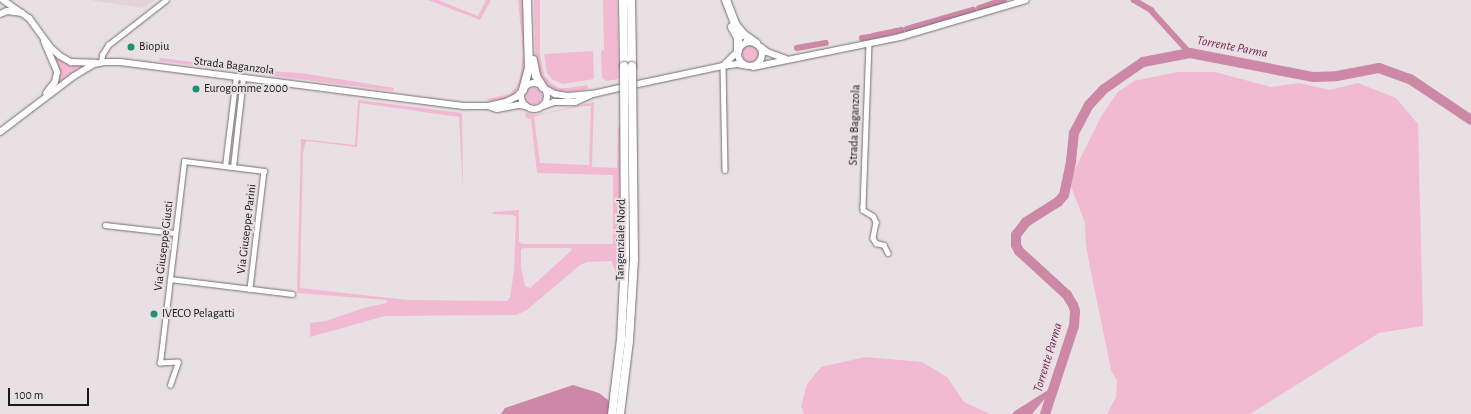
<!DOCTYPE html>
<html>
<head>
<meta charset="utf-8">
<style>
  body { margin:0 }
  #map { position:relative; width:1471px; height:414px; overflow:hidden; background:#e8e0e3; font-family:"Alegreya Sans",sans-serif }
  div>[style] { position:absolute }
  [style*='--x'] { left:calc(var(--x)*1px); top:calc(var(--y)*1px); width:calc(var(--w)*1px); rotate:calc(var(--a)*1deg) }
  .built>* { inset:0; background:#e3d2d8 }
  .green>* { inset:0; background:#f2bad1 }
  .round { border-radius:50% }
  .water>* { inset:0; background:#ce88a7 }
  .canal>* { height:5.5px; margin:-2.75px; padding:0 2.75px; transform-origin:2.75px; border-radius:2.75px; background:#ce88a7 }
  .river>* { height:10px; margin:-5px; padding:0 5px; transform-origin:5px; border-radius:5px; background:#ce88a7 }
  .roads { filter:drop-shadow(0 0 1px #756d70) drop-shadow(0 0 1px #756d70) }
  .street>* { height:4.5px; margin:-2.25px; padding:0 2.25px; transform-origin:2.25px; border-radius:2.25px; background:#fff }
  .secondary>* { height:6px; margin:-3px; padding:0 3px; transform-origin:3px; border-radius:3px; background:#fff }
  .secondary>.ring { margin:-3px; padding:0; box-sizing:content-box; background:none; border:6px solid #fff; border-radius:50% }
  .highway>* { height:8px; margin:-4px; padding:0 4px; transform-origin:4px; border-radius:4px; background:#fff }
  .bridges { filter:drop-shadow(0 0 1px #756d70) drop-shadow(0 0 1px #756d70) }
  .highway-bridge>* { height:8px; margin:-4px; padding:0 4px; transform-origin:4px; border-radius:4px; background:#fff }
  .dots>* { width:11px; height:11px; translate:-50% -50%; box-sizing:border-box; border:2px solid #e8e0e3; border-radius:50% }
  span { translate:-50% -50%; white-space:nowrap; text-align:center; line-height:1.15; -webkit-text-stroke:4px #e8e0e3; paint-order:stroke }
  .poi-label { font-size:12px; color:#1b1819 }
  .left { translate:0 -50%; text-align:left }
  .street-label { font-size:12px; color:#1b1819 }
  .water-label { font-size:13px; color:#7d2a55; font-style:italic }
  .scale { position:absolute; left:8px; top:388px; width:81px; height:18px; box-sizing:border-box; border:2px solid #1b1819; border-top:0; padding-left:5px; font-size:12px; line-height:14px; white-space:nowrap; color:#1b1819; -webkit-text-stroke:3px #e8e0e3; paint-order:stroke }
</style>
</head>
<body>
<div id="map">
  <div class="built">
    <i style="clip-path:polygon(90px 0,155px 0,143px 8px)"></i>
  </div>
  <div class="green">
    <i style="clip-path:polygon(428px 0,438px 0,478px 16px,486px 0,491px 0,480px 20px)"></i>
    <i style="clip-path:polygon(518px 0,526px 0,525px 72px,523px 80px,513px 95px,504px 100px,489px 101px,487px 99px,510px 94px,516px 87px,520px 79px,523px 52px)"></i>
    <i style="clip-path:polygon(534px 0,540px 0,540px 54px,544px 75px,551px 83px,559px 88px,568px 88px,587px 85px,588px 89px,571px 92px,559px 92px,550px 88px,541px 79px,537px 68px,535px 57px)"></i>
    <i style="clip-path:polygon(603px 0,617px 0,619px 79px,606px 81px,602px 78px,602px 75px,601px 51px,604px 50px)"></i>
    <i class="round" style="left:742px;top:46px;width:16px;height:16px"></i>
    <i style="clip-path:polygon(593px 51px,594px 79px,563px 84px,553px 80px,547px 73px,544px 54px)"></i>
    <i style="clip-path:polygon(52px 55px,68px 64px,85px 66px,57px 84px,60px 71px)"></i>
    <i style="clip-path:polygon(160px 58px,269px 71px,301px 73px,394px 88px,393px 91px,159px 61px)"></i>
    <i style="clip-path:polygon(1177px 72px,1215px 72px,1271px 87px,1299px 83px,1330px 90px,1358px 83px,1396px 98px,1418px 124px,1423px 326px,1379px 333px,1250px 414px,1107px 414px,1116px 397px,1117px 381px,1111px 370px,1090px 267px,1086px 245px,1085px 223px,1069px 181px,1102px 115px,1118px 92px,1134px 81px)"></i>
    <i class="round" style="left:526px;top:88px;width:16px;height:16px"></i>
    <i style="clip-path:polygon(evenodd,358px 100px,462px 113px,463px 190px,459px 117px,360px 103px,357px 147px,307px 141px,305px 144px,303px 154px,300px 288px,408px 300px,507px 301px,510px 297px,514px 271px,516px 217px,513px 215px,493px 214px,493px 212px,519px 210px,519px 242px,524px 244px,613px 244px,613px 175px,537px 173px,531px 119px,526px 118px,525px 113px,536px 115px,594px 102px,592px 167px,617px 168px,618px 127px,620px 127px,620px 275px,617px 275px,611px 261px,587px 262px,580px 265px,527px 310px,516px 315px,385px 316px,310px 337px,310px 323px,326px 321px,364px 308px,386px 303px,387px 300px,297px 293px,301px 139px,355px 145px,358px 100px,583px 106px,591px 106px,589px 165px,540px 163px,534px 117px,546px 113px,583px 106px,358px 100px,525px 248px,571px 248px,572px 250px,530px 288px,525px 286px,521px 268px,521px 249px,525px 248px)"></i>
    <i style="clip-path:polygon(865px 357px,922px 362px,947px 377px,964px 402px,990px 414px,804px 414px,801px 407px,807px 384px,821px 367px)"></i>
  </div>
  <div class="water">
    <i style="clip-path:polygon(573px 385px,599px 393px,626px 414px,501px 414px,505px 408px)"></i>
    <i style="clip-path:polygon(1056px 385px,1032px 414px,1012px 414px,1015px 411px)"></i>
  </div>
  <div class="canal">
    <i style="--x:1134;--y:0;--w:20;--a:30"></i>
    <i style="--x:1151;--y:10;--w:58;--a:47.8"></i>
    <i style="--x:979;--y:8;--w:26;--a:-18"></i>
    <i style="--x:907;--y:29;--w:69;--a:-16.1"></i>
    <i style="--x:873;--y:36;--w:29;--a:-12"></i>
    <i style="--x:862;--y:38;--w:7;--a:-8"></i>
    <i style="--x:797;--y:48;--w:29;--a:-10"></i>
  </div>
  <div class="river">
    <i style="--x:1045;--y:414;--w:93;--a:-71.8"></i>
    <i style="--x:1074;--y:326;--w:15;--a:-86"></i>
    <i style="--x:1075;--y:311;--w:6;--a:-108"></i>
    <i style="--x:1073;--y:305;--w:12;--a:-121"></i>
    <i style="--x:1067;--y:295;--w:65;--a:-137.5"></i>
    <i style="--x:1019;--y:251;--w:7;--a:-117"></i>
    <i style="--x:1016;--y:245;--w:10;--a:-90"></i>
    <i style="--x:1016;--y:235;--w:16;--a:-52"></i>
    <i style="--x:1026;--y:222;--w:38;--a:-32"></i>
    <i style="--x:1058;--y:202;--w:9;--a:-49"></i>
    <i style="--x:1064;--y:195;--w:35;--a:-78"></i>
    <i style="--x:1071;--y:161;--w:28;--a:-84"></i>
    <i style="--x:1074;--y:133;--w:32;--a:-62"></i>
    <i style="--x:1089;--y:105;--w:22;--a:-47"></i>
    <i style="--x:1104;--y:89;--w:47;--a:-34.7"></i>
    <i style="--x:1143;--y:62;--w:48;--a:-10.8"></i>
    <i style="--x:1190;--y:53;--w:126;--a:11"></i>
    <i style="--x:1314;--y:77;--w:23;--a:-2"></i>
    <i style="--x:1337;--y:76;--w:43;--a:-10.8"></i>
    <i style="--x:1379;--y:68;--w:33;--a:20"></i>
    <i style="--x:1410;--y:79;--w:73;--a:33.9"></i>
  </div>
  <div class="roads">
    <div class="street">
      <i style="--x:869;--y:43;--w:164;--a:92.1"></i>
      <i style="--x:863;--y:207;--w:3;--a:90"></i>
      <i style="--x:863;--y:210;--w:12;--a:31"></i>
      <i style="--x:873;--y:216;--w:7;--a:63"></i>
      <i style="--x:876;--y:222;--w:16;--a:101"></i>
      <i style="--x:873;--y:238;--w:6;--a:59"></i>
      <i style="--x:876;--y:243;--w:8;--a:14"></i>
      <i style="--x:884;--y:245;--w:9;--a:63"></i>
      <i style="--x:101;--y:63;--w:8;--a:-83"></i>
      <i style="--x:102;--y:55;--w:12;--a:-59"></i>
      <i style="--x:108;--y:45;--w:73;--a:-37.8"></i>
      <i style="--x:723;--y:66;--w:104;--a:88.9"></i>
      <i style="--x:225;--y:166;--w:90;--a:-83"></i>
      <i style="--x:233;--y:167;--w:90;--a:-83.6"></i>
      <i style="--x:105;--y:225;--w:70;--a:6.5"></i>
      <i style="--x:170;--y:279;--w:123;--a:7"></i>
      <i style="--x:170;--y:385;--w:24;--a:-71"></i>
      <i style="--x:178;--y:362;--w:18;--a:177"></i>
      <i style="--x:160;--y:363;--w:203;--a:-83.2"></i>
      <i style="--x:184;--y:161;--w:81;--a:7.1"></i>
      <i style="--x:264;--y:171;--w:119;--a:96.8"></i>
    </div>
    <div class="secondary">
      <i style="--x:3;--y:0;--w:32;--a:35"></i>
      <i style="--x:29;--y:18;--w:36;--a:54"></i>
      <i style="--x:50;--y:47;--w:13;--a:42"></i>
      <i style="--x:60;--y:56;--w:13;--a:29"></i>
      <i style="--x:71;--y:62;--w:24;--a:2"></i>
      <i style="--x:0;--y:14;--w:8;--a:-23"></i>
      <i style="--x:7;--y:11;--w:15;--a:8"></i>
      <i style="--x:44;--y:41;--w:34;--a:67"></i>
      <i style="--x:57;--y:72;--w:10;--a:101"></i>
      <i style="--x:55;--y:82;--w:14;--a:129"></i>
      <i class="ring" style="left:738px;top:42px;width:18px;height:18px"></i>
      <i style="--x:761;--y:47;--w:8;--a:40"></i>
      <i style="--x:767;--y:52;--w:20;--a:20"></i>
      <i style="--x:723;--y:66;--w:21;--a:-45"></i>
      <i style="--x:753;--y:67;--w:150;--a:-11.5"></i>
      <i style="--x:900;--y:37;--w:131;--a:-16.4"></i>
      <i class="ring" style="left:521px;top:83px;width:20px;height:20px"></i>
      <i style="--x:638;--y:84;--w:87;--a:-12"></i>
      <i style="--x:723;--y:66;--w:14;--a:-8"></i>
      <i style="--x:737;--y:64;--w:10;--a:11"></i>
      <i style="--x:544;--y:88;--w:13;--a:29"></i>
      <i style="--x:555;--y:94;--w:13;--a:9"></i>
      <i style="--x:568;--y:96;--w:25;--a:-5"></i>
      <i style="--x:593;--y:94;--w:27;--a:-13"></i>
      <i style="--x:488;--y:106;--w:9;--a:18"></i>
      <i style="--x:497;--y:109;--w:21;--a:-11"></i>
      <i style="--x:518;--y:105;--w:8;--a:7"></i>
      <i style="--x:543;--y:106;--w:12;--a:-20"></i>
      <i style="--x:554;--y:102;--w:21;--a:0"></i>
      <i style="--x:575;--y:102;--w:17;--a:-24"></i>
      <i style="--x:0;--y:132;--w:93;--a:-37.1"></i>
      <i style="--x:74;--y:76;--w:23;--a:-31"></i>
      <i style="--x:94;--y:64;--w:10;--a:-11"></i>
      <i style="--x:104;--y:62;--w:16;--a:0"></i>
      <i style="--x:120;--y:62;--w:348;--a:7.3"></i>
      <i style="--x:465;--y:106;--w:23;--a:0"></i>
      <i style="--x:488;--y:106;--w:18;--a:-13"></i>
      <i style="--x:506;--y:102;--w:11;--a:-27"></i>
      <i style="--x:516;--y:97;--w:10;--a:-45"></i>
    </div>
    <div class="highway">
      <i style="--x:623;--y:0;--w:66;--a:89.1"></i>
      <i style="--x:631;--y:0;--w:66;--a:89.1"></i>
      <i style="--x:726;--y:0;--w:26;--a:69"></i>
      <i style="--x:735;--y:24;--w:13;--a:51"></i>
      <i style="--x:743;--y:34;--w:16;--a:35"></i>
      <i style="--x:732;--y:27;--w:13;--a:61"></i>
      <i style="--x:738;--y:38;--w:13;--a:90"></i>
      <i style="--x:533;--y:60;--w:16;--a:79"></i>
      <i style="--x:536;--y:76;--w:13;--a:58"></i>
      <i style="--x:523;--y:90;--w:23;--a:-75"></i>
      <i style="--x:529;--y:68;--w:68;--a:-91.7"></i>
    </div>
  </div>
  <div class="bridges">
    <div class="highway-bridge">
      <i style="--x:612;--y:414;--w:75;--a:-83.1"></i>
      <i style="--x:621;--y:340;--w:80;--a:-87.1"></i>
      <i style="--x:625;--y:260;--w:194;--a:-90.3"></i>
      <i style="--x:620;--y:414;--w:74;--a:-83"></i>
      <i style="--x:629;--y:341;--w:81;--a:-86.5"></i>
      <i style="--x:634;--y:260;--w:194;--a:-90.6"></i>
    </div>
  </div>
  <div class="dots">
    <i style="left:131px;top:47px;background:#1b9175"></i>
    <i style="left:196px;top:89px;background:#1b9175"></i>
    <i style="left:154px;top:314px;background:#1b9175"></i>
  </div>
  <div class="poi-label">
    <span class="left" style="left:139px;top:47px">Biopiu</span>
    <span class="left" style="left:204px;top:89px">Eurogomme 2000</span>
    <span class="left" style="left:162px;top:314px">IVECO Pelagatti</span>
  </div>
  <div class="street-label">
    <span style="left:234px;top:66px;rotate:7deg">Strada Baganzola</span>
    <span style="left:855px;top:125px;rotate:-88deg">Strada Baganzola</span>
    <span style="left:247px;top:229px;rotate:-83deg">Via Giuseppe Parini</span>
    <span style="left:621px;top:240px;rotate:-89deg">Tangenziale Nord</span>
    <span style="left:164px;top:246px;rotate:-83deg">Via Giuseppe Giusti</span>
  </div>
  <div class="water-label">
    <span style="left:1232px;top:48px;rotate:11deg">Torrente Parma</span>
    <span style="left:1049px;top:358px;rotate:-73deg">Torrente Parma</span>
  </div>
  <div class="scale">100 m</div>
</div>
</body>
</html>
